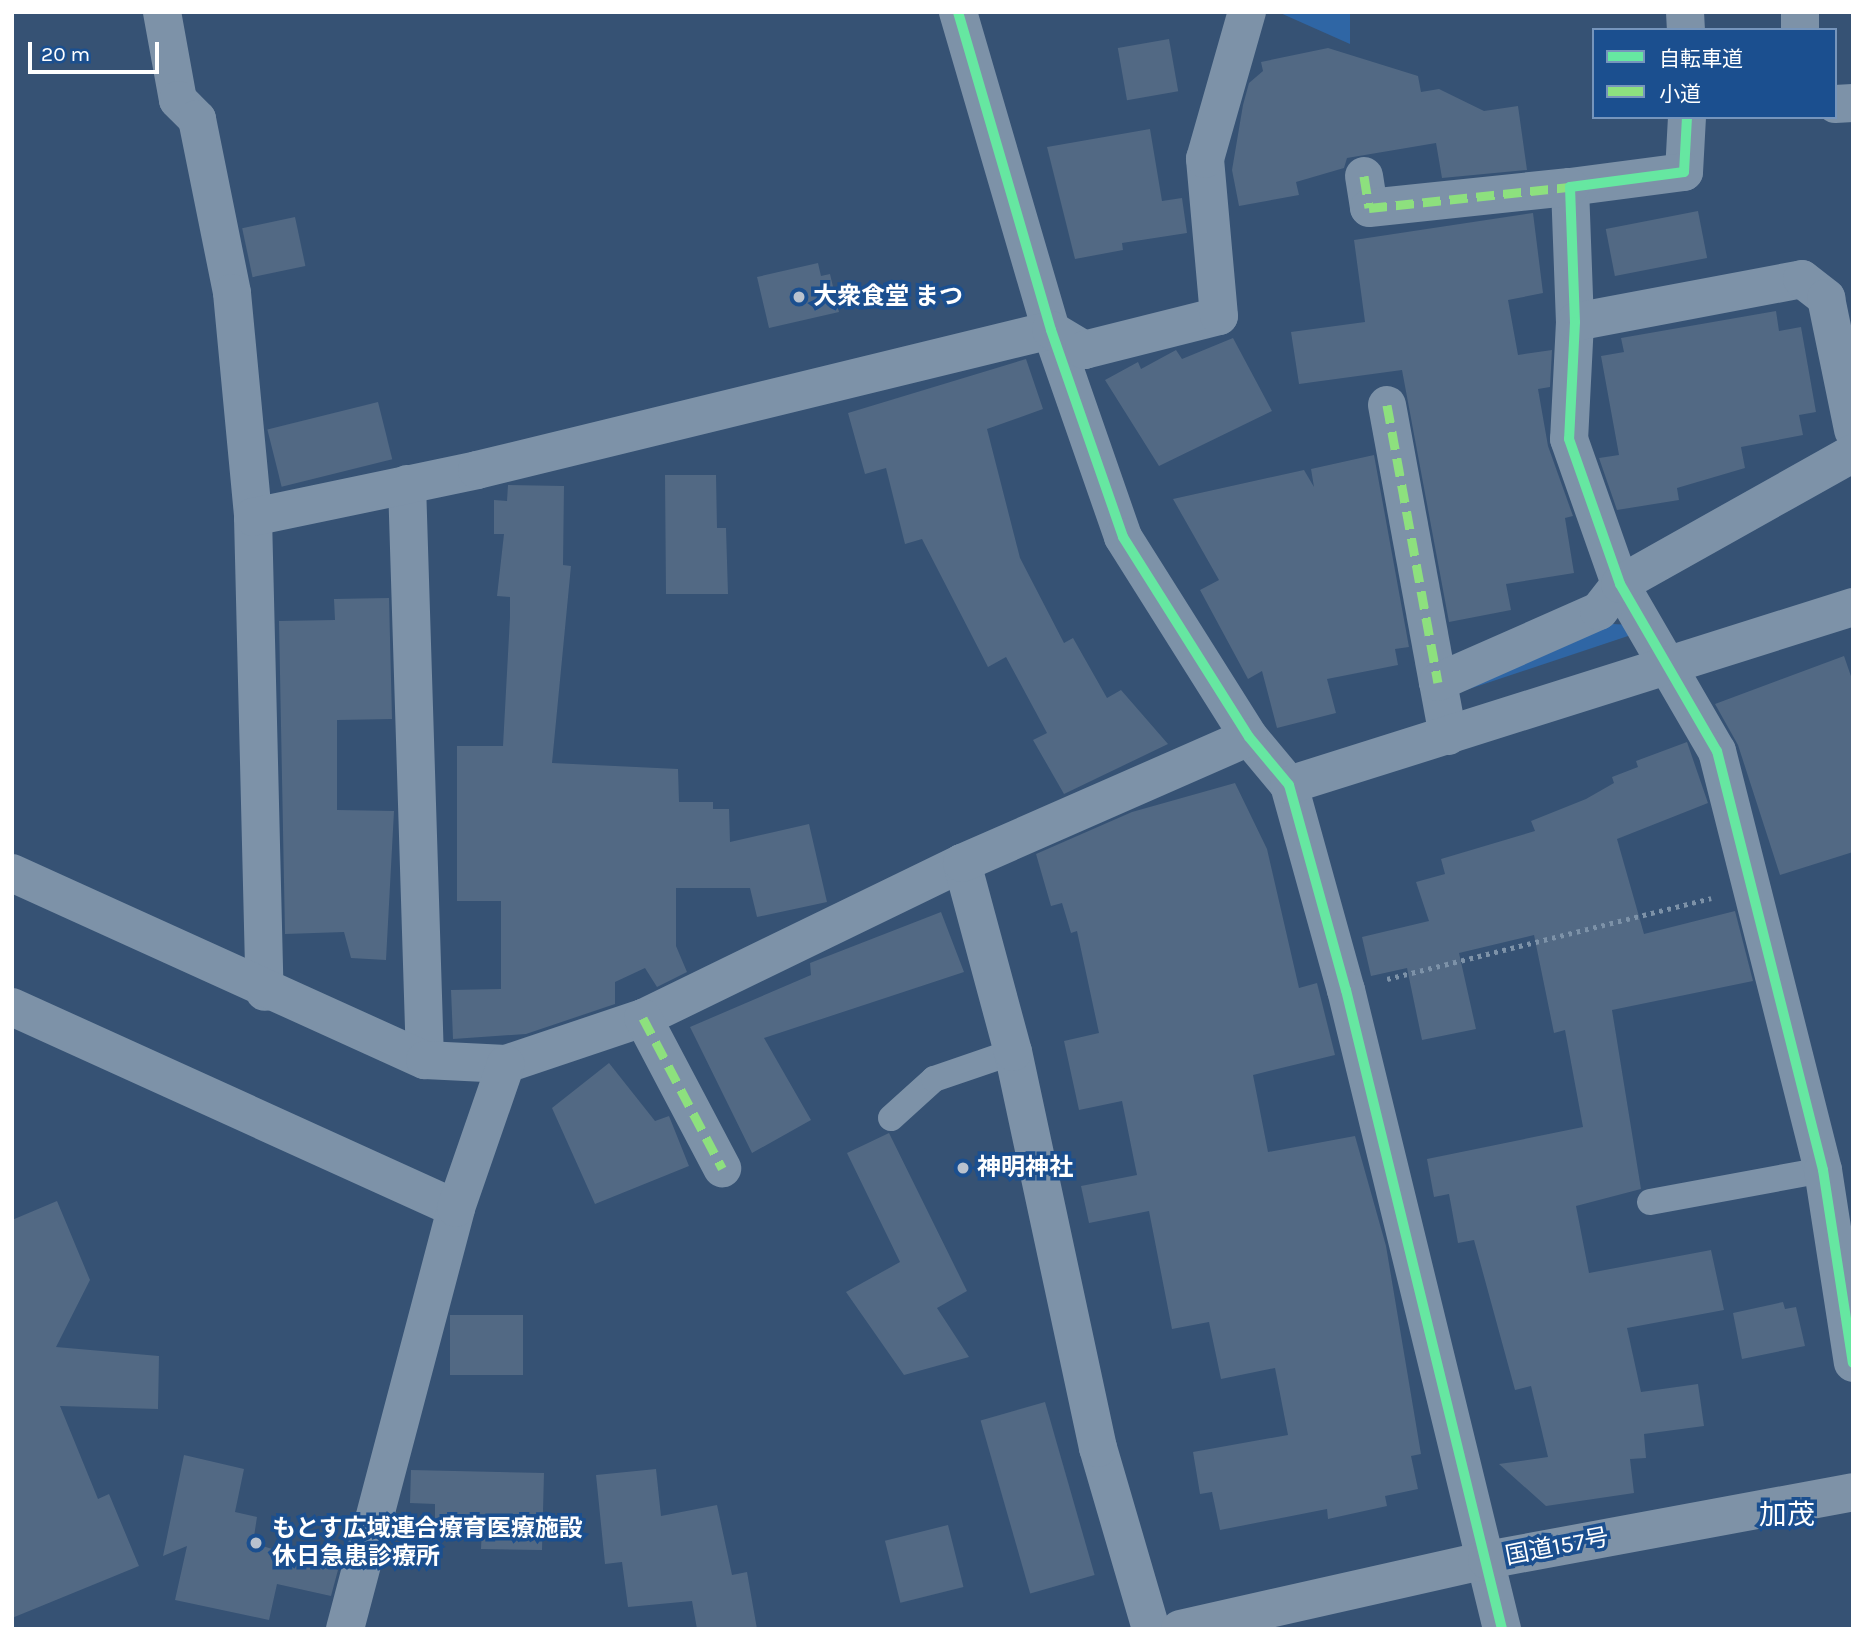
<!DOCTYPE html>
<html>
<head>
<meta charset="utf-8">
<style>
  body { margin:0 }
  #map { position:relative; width:1865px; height:1641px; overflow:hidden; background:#365274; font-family:Karla,"Noto Sans JP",sans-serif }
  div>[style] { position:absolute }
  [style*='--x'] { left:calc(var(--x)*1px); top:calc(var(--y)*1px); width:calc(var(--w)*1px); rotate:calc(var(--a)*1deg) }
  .green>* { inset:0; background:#2f66a5 }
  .building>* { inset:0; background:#526984; transform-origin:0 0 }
  .path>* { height:4.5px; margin-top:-2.25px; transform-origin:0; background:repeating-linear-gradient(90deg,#7d92a8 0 3.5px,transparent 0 8.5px) }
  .lane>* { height:26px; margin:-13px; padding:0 13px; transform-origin:13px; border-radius:13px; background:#7d92a8 }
  .street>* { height:38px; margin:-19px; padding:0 19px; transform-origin:19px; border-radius:19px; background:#7d92a8 }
  .highway>* { height:38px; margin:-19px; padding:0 19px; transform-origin:19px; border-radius:19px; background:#7e92a7 }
  .quiet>* { height:9px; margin-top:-4.5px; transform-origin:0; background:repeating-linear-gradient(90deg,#8de07e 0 18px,transparent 0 27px) }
  .cycleway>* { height:10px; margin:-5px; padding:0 5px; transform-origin:5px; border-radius:5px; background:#66e7a1 }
  .dots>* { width:19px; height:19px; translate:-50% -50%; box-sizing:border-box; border:4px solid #1b4f8f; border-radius:50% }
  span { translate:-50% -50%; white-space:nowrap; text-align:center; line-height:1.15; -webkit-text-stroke:7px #1b4f8f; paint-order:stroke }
  .poi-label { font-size:24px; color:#fff; font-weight:700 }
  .left { translate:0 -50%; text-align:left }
  .street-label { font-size:24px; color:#fff }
  .quarter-label { font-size:28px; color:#fff }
  .frame { position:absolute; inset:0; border:14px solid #fff; pointer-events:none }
  .legend { position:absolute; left:1592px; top:28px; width:245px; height:91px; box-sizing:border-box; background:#1b4f8f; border:2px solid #7695bc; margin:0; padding:9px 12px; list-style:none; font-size:21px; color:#fff }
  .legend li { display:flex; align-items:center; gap:14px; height:35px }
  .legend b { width:35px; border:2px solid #7695bc }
  .scale { position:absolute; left:28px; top:42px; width:131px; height:32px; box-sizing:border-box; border:4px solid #fff; border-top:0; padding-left:9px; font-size:21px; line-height:24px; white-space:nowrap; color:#fff; -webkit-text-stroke:5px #1b4f8f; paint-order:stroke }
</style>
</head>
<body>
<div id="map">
  <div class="green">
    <i style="clip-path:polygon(1278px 12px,1350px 12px,1350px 44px)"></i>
    <i style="clip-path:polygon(1599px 623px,1629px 625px,1634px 634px,1460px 692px)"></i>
  </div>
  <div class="building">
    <i style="left:1169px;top:39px;width:53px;height:52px;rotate:80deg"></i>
    <i style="clip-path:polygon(1328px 48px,1418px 76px,1421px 92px,1439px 89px,1484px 111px,1518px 106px,1527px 170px,1442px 178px,1436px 143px,1347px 158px,1344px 168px,1296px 182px,1299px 195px,1239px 206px,1232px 170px,1243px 105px,1249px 83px,1263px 71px,1261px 62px)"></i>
    <i style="clip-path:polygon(1150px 129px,1162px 201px,1182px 198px,1187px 233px,1122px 243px,1123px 250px,1075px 259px,1047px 147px)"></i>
    <i style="left:1698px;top:211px;width:48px;height:94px;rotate:79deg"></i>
    <i style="clip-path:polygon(1533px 213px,1543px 293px,1508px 300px,1518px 355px,1552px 350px,1550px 387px,1538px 389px,1548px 446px,1573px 516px,1565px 518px,1574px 573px,1506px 584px,1511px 610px,1449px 622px,1402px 370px,1299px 384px,1291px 332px,1365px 322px,1354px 240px)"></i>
    <i style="left:295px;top:217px;width:50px;height:54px;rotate:78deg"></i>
    <i style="clip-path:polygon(818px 263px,821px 276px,830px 274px,839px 312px,769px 328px,757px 277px)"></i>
    <i style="clip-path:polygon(1776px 311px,1779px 331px,1801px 327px,1816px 412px,1799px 415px,1803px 435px,1741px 447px,1745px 468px,1677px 488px,1679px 500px,1617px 510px,1599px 458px,1619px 455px,1601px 356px,1624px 352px,1621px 338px)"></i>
    <i style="clip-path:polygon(1233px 338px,1272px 411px,1159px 466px,1105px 380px,1138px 362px,1141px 369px,1176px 350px,1182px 359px)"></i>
    <i style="clip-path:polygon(1026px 359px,1043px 409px,987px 429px,1020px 558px,1064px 643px,1073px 638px,1107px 698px,1121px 690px,1168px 744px,1064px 794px,1033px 740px,1047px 733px,1006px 657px,988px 667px,922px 539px,905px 544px,886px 468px,865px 474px,848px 413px)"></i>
    <i style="left:378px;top:402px;width:59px;height:114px;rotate:76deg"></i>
    <i style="clip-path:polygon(1374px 455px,1409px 647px,1395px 649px,1398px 665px,1327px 679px,1336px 713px,1277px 728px,1262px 671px,1248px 679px,1200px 590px,1219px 580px,1173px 499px,1304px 470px,1314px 487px,1311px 469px)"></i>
    <i style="clip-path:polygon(665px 475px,716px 475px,717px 528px,726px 528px,728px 594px,666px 594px)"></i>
    <i style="clip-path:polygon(508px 485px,564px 486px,563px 565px,571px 566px,552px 763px,678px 769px,679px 802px,713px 802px,713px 809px,729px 809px,730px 842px,809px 824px,827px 902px,757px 917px,750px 888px,676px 888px,676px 946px,687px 972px,657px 987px,645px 968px,615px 982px,615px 1004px,526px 1034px,453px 1039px,451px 990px,501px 989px,501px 901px,457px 901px,457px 746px,503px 746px,510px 617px,510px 597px,497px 596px,504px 534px,494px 534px,494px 500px,507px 501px)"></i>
    <i style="clip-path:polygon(389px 598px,392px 719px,337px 720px,337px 810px,394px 811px,386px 960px,351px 958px,344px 932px,285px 934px,279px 621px,335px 620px,334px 599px)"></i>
    <i style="clip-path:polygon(1844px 656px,1853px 682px,1853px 852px,1780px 875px,1738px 745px,1715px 704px)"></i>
    <i style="clip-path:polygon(1687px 742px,1708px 803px,1617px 839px,1644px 934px,1735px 911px,1753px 981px,1612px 1010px,1641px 1189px,1576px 1206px,1589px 1273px,1711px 1250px,1724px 1310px,1627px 1328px,1641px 1392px,1698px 1384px,1704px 1426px,1644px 1434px,1646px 1458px,1630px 1459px,1634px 1493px,1546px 1506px,1499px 1464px,1548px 1457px,1531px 1386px,1515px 1390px,1474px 1240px,1458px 1243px,1449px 1194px,1434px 1197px,1427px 1159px,1583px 1127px,1565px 1030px,1554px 1033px,1534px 935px,1459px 953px,1476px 1029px,1422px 1040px,1407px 968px,1371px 976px,1362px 937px,1429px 921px,1416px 882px,1445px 874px,1441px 859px,1535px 831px,1531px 821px,1586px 799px,1614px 783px,1612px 777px,1638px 767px,1636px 761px)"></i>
    <i style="clip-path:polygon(1235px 783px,1267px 849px,1299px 988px,1317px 983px,1335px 1055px,1253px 1075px,1268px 1152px,1355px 1136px,1386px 1246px,1421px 1454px,1411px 1456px,1418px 1489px,1385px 1496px,1387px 1506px,1328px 1519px,1327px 1509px,1220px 1530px,1212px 1492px,1200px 1494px,1193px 1452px,1288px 1435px,1275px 1368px,1221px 1379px,1209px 1322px,1172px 1329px,1149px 1211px,1089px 1223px,1081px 1186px,1137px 1175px,1122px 1101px,1079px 1110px,1064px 1041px,1099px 1033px,1077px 931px,1071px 933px,1062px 903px,1051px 906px,1036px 854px,1132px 812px)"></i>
    <i style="clip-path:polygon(941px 912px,964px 972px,764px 1038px,811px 1120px,752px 1153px,690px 1027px,811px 975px,810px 963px)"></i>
    <i style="clip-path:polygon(609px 1063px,655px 1121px,669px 1116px,689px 1166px,595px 1204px,552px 1108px)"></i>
    <i style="clip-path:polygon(889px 1133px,967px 1291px,937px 1308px,969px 1357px,904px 1375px,846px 1292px,900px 1262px,847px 1153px)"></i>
    <i style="clip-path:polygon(57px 1201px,90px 1280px,56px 1347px,159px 1356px,158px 1409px,60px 1406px,98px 1499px,109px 1494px,139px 1566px,12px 1618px,12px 1220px)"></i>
    <i style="clip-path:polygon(1783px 1302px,1785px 1309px,1796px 1307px,1805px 1346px,1742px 1359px,1733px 1313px)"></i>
    <i style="left:450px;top:1315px;width:73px;height:60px"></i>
    <i style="left:1045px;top:1402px;width:180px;height:67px;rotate:74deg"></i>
    <i style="clip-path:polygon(184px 1455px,244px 1469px,235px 1512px,257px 1517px,253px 1543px,338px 1570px,331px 1596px,277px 1584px,269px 1620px,175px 1600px,187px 1546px,163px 1556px)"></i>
    <i style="clip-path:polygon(656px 1469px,661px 1516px,717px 1505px,732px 1575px,747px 1572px,757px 1629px,697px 1629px,692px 1601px,628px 1607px,622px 1562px,605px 1564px,596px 1475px)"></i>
    <i style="clip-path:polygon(411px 1470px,544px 1473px,542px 1550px,481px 1549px,482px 1527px,435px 1525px,435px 1504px,410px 1503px)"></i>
    <i style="left:948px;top:1525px;width:64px;height:65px;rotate:76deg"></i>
  </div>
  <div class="path">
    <i style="--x:1387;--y:979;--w:334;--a:-14"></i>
  </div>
  <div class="lane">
    <i style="--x:891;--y:1118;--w:58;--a:-42.2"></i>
    <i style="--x:934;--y:1079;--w:83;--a:-18.9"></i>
    <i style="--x:1650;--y:1202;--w:176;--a:-10.5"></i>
  </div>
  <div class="street">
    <i style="--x:162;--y:12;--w:89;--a:79.7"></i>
    <i style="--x:178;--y:100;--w:27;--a:45"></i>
    <i style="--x:197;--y:119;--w:177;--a:78.6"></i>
    <i style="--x:232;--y:293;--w:225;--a:84.6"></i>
    <i style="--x:253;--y:517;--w:475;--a:88.6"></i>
    <i style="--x:958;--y:12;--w:331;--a:73.7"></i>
    <i style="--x:1051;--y:330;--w:219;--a:70.8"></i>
    <i style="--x:1123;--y:537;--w:236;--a:57.8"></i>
    <i style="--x:1249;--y:737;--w:62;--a:50.2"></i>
    <i style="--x:1289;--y:785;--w:213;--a:74.5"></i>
    <i style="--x:1346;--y:990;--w:658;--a:76.28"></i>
    <i style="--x:1685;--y:12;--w:18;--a:87"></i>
    <i style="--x:1800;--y:12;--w:18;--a:90"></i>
    <i style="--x:1835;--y:104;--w:18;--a:-3"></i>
    <i style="--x:1687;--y:117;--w:55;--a:93.1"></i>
    <i style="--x:1684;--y:172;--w:115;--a:172.5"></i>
    <i style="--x:1570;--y:187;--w:135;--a:87.9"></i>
    <i style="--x:1575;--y:322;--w:117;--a:92.9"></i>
    <i style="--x:1569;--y:439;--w:154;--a:70.6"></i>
    <i style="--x:1620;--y:584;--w:193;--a:59.9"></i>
    <i style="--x:1717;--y:751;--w:432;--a:75.8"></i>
    <i style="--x:1823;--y:1170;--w:195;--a:81.2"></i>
    <i style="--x:1364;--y:176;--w:32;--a:81"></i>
    <i style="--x:1369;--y:208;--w:202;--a:-6"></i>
    <i style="--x:1575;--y:322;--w:231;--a:-10.7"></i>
    <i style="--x:1802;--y:279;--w:31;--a:38"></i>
    <i style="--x:1826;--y:298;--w:135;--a:78.4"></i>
    <i style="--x:1387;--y:405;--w:282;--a:79.6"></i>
    <i style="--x:407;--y:484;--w:576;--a:88.21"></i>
    <i style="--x:253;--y:517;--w:229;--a:-11.8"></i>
    <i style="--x:477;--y:470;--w:591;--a:-13.71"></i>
    <i style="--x:1051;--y:330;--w:39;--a:31"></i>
    <i style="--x:1084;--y:350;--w:139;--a:-14.1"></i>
    <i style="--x:1219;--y:316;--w:158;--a:-95.1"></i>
    <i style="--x:1205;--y:159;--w:153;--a:-74.1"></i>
    <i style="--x:1448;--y:736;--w:55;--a:-100.5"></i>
    <i style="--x:1438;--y:682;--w:176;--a:-23.8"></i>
    <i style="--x:1599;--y:611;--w:34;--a:-52"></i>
    <i style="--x:1620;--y:584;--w:267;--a:-29.3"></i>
    <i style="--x:1289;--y:785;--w:591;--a:-17.52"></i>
    <i style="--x:12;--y:873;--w:453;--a:24.4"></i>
    <i style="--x:425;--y:1060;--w:81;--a:2.8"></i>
    <i style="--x:506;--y:1064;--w:145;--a:-18.6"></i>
    <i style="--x:643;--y:1018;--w:355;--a:-25.9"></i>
    <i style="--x:12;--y:1007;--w:487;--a:24.4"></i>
    <i style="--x:643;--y:1018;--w:170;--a:62.2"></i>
    <i style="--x:345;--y:1629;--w:435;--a:-75.2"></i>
    <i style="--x:456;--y:1208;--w:152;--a:-70.9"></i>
    <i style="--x:1151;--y:1629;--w:189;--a:-106.3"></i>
    <i style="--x:1098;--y:1448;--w:405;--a:-102.1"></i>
    <i style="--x:1013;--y:1052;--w:196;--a:-105.1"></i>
    <i style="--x:962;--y:863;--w:313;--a:-23.7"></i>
  </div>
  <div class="highway">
    <i style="--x:1180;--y:1629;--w:315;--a:-12.7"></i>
    <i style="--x:1487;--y:1560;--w:372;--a:-10.5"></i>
  </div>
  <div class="quiet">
    <i style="--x:1364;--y:176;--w:32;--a:81"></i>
    <i style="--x:1369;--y:208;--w:202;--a:-6"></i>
    <i style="--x:1387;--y:405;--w:282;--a:79.6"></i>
    <i style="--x:643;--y:1018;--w:170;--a:62.2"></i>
  </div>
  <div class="cycleway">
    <i style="--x:958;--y:12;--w:331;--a:73.7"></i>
    <i style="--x:1051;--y:330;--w:219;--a:70.8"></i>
    <i style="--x:1123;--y:537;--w:236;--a:57.8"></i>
    <i style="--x:1249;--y:737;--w:62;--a:50.2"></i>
    <i style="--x:1289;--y:785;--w:213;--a:74.5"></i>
    <i style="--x:1346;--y:990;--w:658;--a:76.28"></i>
    <i style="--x:1687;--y:117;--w:55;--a:93.1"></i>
    <i style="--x:1684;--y:172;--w:115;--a:172.5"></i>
    <i style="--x:1570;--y:187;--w:135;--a:87.9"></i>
    <i style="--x:1575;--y:322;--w:117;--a:92.9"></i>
    <i style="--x:1569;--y:439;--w:154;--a:70.6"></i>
    <i style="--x:1620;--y:584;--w:193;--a:59.9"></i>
    <i style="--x:1717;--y:751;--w:432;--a:75.8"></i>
    <i style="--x:1823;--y:1170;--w:195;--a:81.2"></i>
  </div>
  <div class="dots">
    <i style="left:799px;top:297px;background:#b9c2ce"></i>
    <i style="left:963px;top:1168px;background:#b9c2ce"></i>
    <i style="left:256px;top:1543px;background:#b9c2ce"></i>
  </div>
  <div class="poi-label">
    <span class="left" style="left:813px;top:297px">大衆食堂 まつ</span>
    <span class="left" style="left:977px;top:1168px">神明神社</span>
    <span class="left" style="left:272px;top:1543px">もとす広域連合療育医療施設<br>休日急患診療所</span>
  </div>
  <div class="street-label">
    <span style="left:1557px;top:1547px;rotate:-11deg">国道157号</span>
  </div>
  <div class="quarter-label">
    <span style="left:1787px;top:1515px">加茂</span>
  </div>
  <div class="frame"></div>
  <ul class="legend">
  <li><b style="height:9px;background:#66e7a1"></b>自転車道</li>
  <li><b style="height:9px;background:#8de07e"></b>小道</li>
  </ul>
  <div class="scale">20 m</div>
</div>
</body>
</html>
